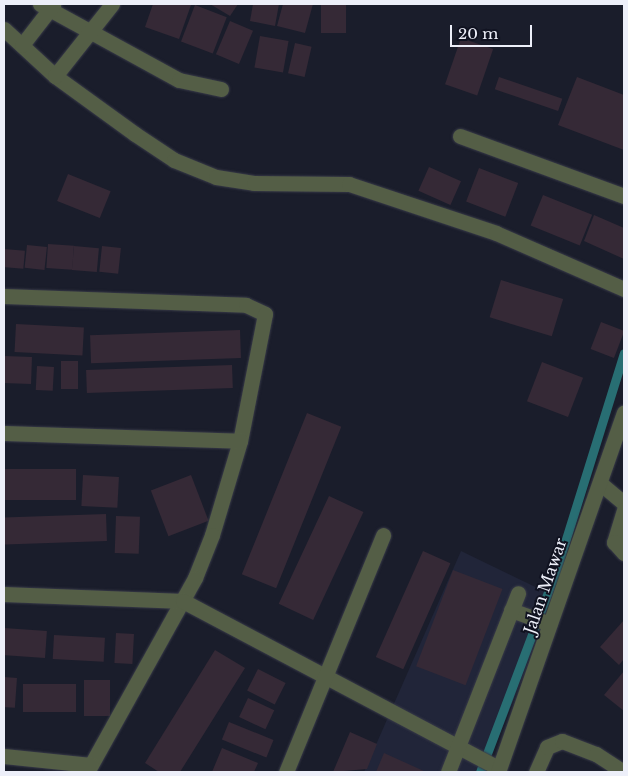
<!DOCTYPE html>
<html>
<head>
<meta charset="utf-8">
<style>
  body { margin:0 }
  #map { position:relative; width:628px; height:776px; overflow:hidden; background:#1a1d2b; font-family:"Libre Baskerville",serif }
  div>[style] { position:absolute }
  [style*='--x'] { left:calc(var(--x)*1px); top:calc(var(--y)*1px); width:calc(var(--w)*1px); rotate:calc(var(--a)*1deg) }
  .built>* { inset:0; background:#212539 }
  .stream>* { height:9px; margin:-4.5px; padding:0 4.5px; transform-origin:4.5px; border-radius:4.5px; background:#286e73 }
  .building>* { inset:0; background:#352936; transform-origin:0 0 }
  .roads { filter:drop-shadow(0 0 1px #383a48) drop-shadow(0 0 1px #383a48) }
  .minor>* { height:15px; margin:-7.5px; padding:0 7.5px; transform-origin:7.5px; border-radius:7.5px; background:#545e46 }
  span { translate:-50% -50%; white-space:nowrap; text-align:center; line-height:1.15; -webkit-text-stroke:4px #111321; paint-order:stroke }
  .street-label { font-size:16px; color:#edeff9 }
  .frame { position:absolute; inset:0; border:5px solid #edeff9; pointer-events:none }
  .scale { position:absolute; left:450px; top:25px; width:82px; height:22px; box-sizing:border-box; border:2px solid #edeff9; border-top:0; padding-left:6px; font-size:15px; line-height:18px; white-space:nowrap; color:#edeff9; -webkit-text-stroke:4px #111321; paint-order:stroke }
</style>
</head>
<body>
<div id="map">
  <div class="built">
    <i style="clip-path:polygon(461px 551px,556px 597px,484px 772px,364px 772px)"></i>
  </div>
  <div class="stream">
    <i style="--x:480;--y:772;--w:215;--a:-69.3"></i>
    <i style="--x:556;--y:571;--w:228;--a:-72.7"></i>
  </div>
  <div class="building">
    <i style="clip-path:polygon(153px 4px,191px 5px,179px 39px,145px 27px)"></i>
    <i style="clip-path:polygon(210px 4px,238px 4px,230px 16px)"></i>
    <i style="clip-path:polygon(253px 4px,279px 4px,275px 26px,250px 21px)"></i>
    <i style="clip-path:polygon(283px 4px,313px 4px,305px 33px,277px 26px)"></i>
    <i style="left:321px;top:4px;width:25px;height:29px"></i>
    <i style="left:195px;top:5px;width:34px;height:39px;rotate:21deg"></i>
    <i style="left:230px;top:21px;width:25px;height:36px;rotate:23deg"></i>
    <i style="left:260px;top:36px;width:29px;height:32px;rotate:10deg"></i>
    <i style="left:461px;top:38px;width:34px;height:49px;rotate:19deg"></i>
    <i style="left:295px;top:43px;width:17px;height:31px;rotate:13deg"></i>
    <i style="left:499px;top:77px;width:67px;height:13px;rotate:19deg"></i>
    <i style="clip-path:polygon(577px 77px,624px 95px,624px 150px,558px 125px)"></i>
    <i style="left:429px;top:167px;width:35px;height:26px;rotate:24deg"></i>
    <i style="left:479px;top:168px;width:42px;height:36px;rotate:21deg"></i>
    <i style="left:68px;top:174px;width:46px;height:29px;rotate:22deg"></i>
    <i style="left:543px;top:195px;width:53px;height:33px;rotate:22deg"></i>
    <i style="clip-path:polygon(594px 215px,624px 228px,624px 259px,584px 241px)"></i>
    <i style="left:48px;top:244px;width:26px;height:24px;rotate:4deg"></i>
    <i style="left:27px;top:245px;width:20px;height:23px;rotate:6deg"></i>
    <i style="left:74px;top:246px;width:25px;height:24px;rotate:5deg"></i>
    <i style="left:102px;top:246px;width:19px;height:26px;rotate:6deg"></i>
    <i style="left:4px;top:249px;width:21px;height:18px;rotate:5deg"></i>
    <i style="left:501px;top:280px;width:65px;height:39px;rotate:17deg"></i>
    <i style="left:601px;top:322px;width:25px;height:29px;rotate:21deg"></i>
    <i style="left:16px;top:324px;width:68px;height:28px;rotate:3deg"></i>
    <i style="left:240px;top:330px;width:28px;height:150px;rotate:88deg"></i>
    <i style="left:4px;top:356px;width:28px;height:27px;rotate:2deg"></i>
    <i style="left:61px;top:361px;width:17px;height:28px"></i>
    <i style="left:542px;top:362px;width:44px;height:42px;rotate:21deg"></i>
    <i style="left:232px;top:365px;width:23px;height:146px;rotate:88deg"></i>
    <i style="left:37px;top:366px;width:17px;height:24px;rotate:3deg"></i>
    <i style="left:307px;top:413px;width:37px;height:174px;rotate:22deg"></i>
    <i style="left:4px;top:469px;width:72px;height:31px"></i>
    <i style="left:83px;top:475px;width:36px;height:31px;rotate:3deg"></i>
    <i style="left:191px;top:475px;width:49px;height:43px;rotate:69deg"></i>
    <i style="left:329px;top:496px;width:38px;height:119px;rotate:25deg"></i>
    <i style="left:106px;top:514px;width:27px;height:102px;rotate:88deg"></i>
    <i style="left:116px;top:516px;width:24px;height:37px;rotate:2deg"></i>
    <i style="left:423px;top:551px;width:30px;height:116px;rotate:24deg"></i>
    <i style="left:453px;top:570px;width:53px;height:103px;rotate:21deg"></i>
    <i style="clip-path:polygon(624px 620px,624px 659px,619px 665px,600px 647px)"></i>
    <i style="left:4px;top:628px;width:43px;height:27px;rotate:4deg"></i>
    <i style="left:116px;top:633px;width:18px;height:30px;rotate:3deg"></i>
    <i style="left:54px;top:635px;width:51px;height:24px;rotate:3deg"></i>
    <i style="clip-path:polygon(215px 650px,245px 668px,180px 772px,159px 772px,145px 763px)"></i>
    <i style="left:258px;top:669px;width:31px;height:24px;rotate:27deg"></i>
    <i style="clip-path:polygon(624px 671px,624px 711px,604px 695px)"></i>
    <i style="left:4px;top:677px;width:13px;height:30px;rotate:4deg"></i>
    <i style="left:84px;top:680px;width:26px;height:36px"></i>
    <i style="left:23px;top:684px;width:53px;height:28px"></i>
    <i style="left:248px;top:698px;width:29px;height:21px;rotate:25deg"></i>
    <i style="left:229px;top:722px;width:48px;height:19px;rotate:22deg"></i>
    <i style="clip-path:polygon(350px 732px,377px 744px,367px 769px,333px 772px)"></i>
    <i style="clip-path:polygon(222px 748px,258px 763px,254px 772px,212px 772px)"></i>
    <i style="clip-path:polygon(384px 753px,426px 772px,376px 772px)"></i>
  </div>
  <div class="roads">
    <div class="minor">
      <i style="--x:40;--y:4;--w:158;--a:28.7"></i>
      <i style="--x:179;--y:80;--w:43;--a:12.1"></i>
      <i style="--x:4;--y:29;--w:69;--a:42.7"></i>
      <i style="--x:55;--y:76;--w:99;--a:35.9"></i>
      <i style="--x:135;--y:134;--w:47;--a:33.7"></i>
      <i style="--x:174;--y:160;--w:45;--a:22"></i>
      <i style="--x:216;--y:177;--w:38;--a:9"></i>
      <i style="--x:254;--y:183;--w:95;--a:0.6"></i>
      <i style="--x:349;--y:184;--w:155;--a:18.4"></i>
      <i style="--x:496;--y:233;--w:140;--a:23.6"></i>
      <i style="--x:22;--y:45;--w:51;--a:-52.2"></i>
      <i style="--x:55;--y:76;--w:92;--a:-51.6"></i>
      <i style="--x:460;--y:136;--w:175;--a:20.1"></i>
      <i style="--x:4;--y:296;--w:242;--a:2.1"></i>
      <i style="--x:246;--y:305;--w:21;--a:25"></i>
      <i style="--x:265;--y:314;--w:129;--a:101.1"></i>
      <i style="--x:240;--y:441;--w:98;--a:106.6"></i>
      <i style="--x:212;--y:535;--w:46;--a:111.6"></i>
      <i style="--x:195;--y:578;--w:222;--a:119.1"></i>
      <i style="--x:4;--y:433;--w:236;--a:1.9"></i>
      <i style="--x:601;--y:484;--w:30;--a:40"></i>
      <i style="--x:624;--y:510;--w:34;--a:107"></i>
      <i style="--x:614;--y:542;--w:15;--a:48"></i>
      <i style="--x:4;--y:594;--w:179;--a:2.2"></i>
      <i style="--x:183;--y:601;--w:357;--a:27.9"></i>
      <i style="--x:511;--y:610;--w:41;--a:19.7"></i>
      <i style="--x:4;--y:756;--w:87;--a:5.9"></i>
      <i style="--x:286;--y:772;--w:256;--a:-67.7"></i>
      <i style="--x:448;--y:772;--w:192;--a:-68.6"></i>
      <i style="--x:498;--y:772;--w:381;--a:-70.7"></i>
      <i style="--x:536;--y:772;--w:27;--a:-66"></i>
      <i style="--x:547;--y:747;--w:16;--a:-22"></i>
      <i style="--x:562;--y:741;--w:36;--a:21"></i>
      <i style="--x:596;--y:754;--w:33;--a:33"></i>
    </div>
  </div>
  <div class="street-label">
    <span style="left:545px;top:586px;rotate:-71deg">Jalan Mawar</span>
  </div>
  <div class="frame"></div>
  <div class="scale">20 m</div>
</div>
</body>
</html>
